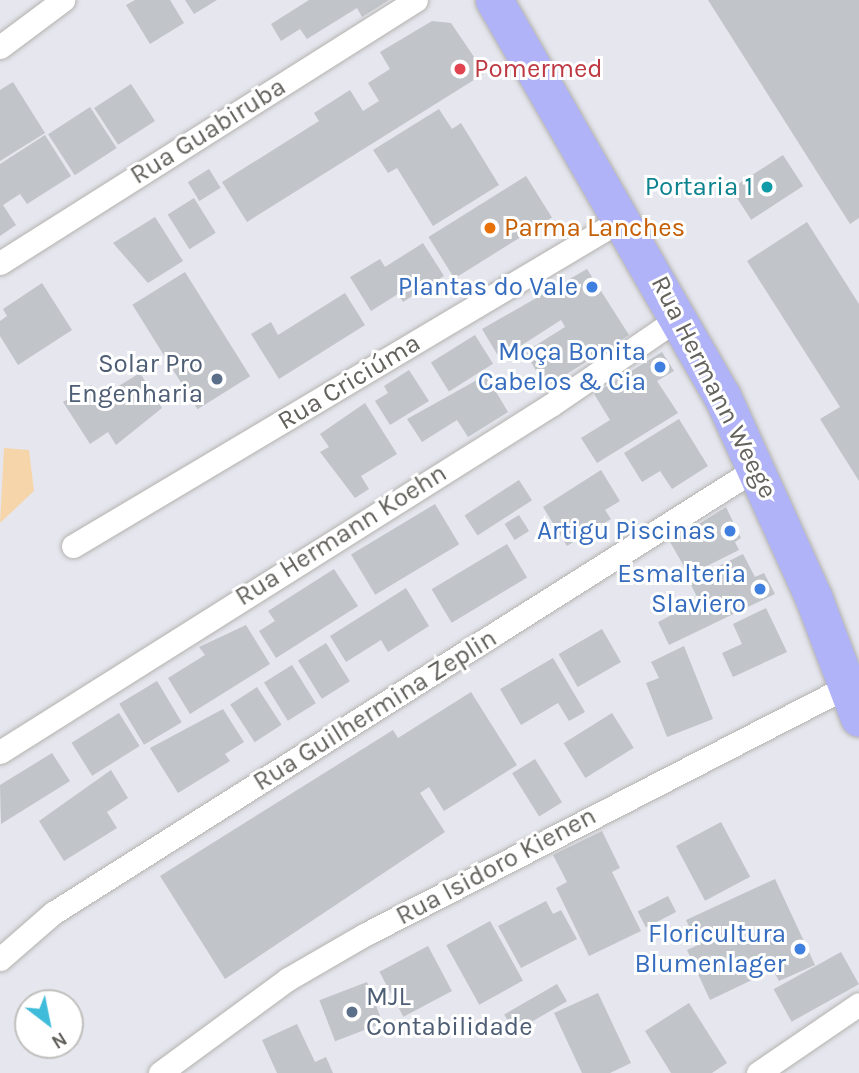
<!DOCTYPE html>
<html>
<head>
<meta charset="utf-8">
<style>
  body { margin:0 }
  #map { position:relative; width:859px; height:1073px; overflow:hidden; background:#e5e6ee; font-family:Karla,sans-serif }
  div>[style] { position:absolute }
  [style*='--x'] { left:calc(var(--x)*1px); top:calc(var(--y)*1px); width:calc(var(--w)*1px); rotate:calc(var(--a)*1deg) }
  .water>* { inset:0; background:#f7d5ab }
  .building>* { inset:0; background:#c1c4c9; transform-origin:0 0 }
  .roads { filter:drop-shadow(0 0 2px #b4b2ae) drop-shadow(0 0 2px #b4b2ae) }
  .street>* { height:23px; margin:-11.5px; padding:0 11.5px; transform-origin:11.5px; border-radius:11.5px; background:#fff }
  .primary>* { height:37px; margin:-18.5px; padding:0 18.5px; transform-origin:18.5px; border-radius:18.5px; background:#b0b3f8 }
  .dots>* { width:19px; height:19px; translate:-50% -50%; box-sizing:border-box; border:4px solid #fff; border-radius:50% }
  span { translate:-50% -50%; white-space:nowrap; text-align:center; line-height:1.15; -webkit-text-stroke:6px #fff; paint-order:stroke }
  .health-label { font-size:26px; color:#be3a42 }
  .left { translate:0 -50%; text-align:left }
  .street-label { font-size:26px; color:#64625d }
  .culture-label { font-size:26px; color:#0d838f }
  .right { translate:-100% -50%; text-align:right }
  .food-label { font-size:26px; color:#c56008 }
  .shop-label { font-size:26px; color:#366cbe }
  .service-label { font-size:26px; color:#4e5e75 }
  .north { position:absolute; left:14px; top:989px; width:70px; height:70px; box-sizing:border-box; background:#fff; border:2px solid #c1c0be; border-radius:50%; rotate:148deg; font-size:19px; font-weight:700; line-height:28px; text-align:center; color:#64625d }
  .north::after { content:''; display:block; margin:auto; width:24px; height:32px; background:#3fbcda; clip-path:polygon(50% 0,100% 100%,50% 72%,0 100%) }
</style>
</head>
<body>
<div id="map">
  <div class="water">
    <i style="clip-path:polygon(4px 448px,29px 450px,34px 491px,0 523px)"></i>
  </div>
  <div class="building">
    <i style="clip-path:polygon(135px 0,170px 0,184px 23px,150px 44px,126px 5px)"></i>
    <i style="clip-path:polygon(185px 0,217px 0,194px 14px)"></i>
    <i style="clip-path:polygon(309px 0,389px 0,362px 17px,357px 8px,307px 39px,300px 29px,281px 41px,271px 24px)"></i>
    <i style="clip-path:polygon(708px 0,859px 0,859px 218px,850px 224px)"></i>
    <i style="clip-path:polygon(432px 21px,451px 23px,485px 73px,247px 222px,222px 182px,319px 121px,314px 113px,350px 90px,363px 111px,379px 101px,368px 83px,390px 69px,380px 52px)"></i>
    <i style="clip-path:polygon(13px 82px,45px 133px,0 161px,0 90px)"></i>
    <i style="left:131px;top:84px;width:44px;height:44px;rotate:57deg"></i>
    <i style="left:90px;top:107px;width:49px;height:50px;rotate:57deg"></i>
    <i style="clip-path:polygon(439px 109px,452px 129px,461px 123px,499px 185px,433px 226px,397px 168px,388px 173px,373px 150px)"></i>
    <i style="clip-path:polygon(45px 135px,71px 176px,27px 204px,20px 194px,3px 205px,16px 225px,0 236px,0 164px)"></i>
    <i style="left:783px;top:155px;width:37px;height:62px;rotate:57deg"></i>
    <i style="left:209px;top:169px;width:22px;height:25px;rotate:58deg"></i>
    <i style="left:526px;top:176px;width:49px;height:115px;rotate:58deg"></i>
    <i style="left:194px;top:198px;width:41px;height:31px;rotate:58deg"></i>
    <i style="clip-path:polygon(155px 217px,183px 261px,148px 283px,113px 243px)"></i>
    <i style="clip-path:polygon(807px 222px,859px 304px,859px 481px,820px 419px,840px 407px,747px 261px)"></i>
    <i style="clip-path:polygon(423px 243px,444px 276px,403px 302px,398px 294px,371px 311px,350px 277px,380px 259px,385px 267px)"></i>
    <i style="clip-path:polygon(587px 269px,629px 335px,546px 387px,525px 352px,565px 327px,561px 320px,500px 359px,482px 329px)"></i>
    <i style="left:185px;top:272px;width:123px;height:62px;rotate:58deg"></i>
    <i style="clip-path:polygon(42px 283px,72px 330px,18px 365px,0 336px,0 321px,7px 316px,3px 309px)"></i>
    <i style="clip-path:polygon(345px 293px,365px 325px,279px 379px,251px 334px,271px 322px,278px 335px)"></i>
    <i style="left:475px;top:335px;width:34px;height:52px;rotate:58deg"></i>
    <i style="clip-path:polygon(662px 352px,674px 371px,657px 381px,678px 413px,597px 463px,581px 438px,610px 420px,594px 394px)"></i>
    <i style="clip-path:polygon(409px 370px,429px 401px,390px 425px,375px 401px,388px 393px,384px 386px)"></i>
    <i style="clip-path:polygon(140px 373px,162px 408px,116px 445px,108px 432px,90px 444px,63px 402px,91px 385px,99px 398px)"></i>
    <i style="clip-path:polygon(486px 375px,508px 412px,468px 437px,457px 420px,422px 442px,407px 419px)"></i>
    <i style="clip-path:polygon(365px 403px,397px 454px,361px 476px,369px 489px,355px 498px,320px 452px,329px 447px,320px 434px)"></i>
    <i style="clip-path:polygon(679px 419px,708px 466px,672px 489px,660px 471px,642px 482px,624px 453px)"></i>
    <i style="clip-path:polygon(601px 470px,620px 501px,605px 510px,611px 519px,567px 546px,543px 507px)"></i>
    <i style="left:519px;top:480px;width:24px;height:65px;rotate:57deg"></i>
    <i style="left:435px;top:504px;width:47px;height:98px;rotate:59deg"></i>
    <i style="clip-path:polygon(726px 507px,741px 538px,735px 542px,739px 550px,689px 575px,670px 542px)"></i>
    <i style="left:519px;top:515px;width:19px;height:17px;rotate:58deg"></i>
    <i style="left:507px;top:544px;width:39px;height:88px;rotate:59deg"></i>
    <i style="clip-path:polygon(743px 554px,755px 577px,764px 573px,775px 594px,669px 645px,658px 622px,699px 601px,689px 581px)"></i>
    <i style="clip-path:polygon(334px 569px,358px 606px,276px 658px,259px 631px,275px 621px,268px 611px)"></i>
    <i style="clip-path:polygon(406px 588px,429px 626px,388px 652px,381px 640px,346px 662px,330px 636px)"></i>
    <i style="clip-path:polygon(766px 608px,787px 652px,733px 677px,722px 653px,742px 644px,733px 624px)"></i>
    <i style="clip-path:polygon(246px 625px,270px 664px,190px 714px,168px 678px,205px 655px,199px 647px)"></i>
    <i style="left:602px;top:629px;width:38px;height:50px;rotate:60deg"></i>
    <i style="left:326px;top:643px;width:45px;height:33px;rotate:58deg"></i>
    <i style="clip-path:polygon(684px 646px,713px 719px,667px 737px,646px 683px,659px 678px,651px 662px)"></i>
    <i style="clip-path:polygon(553px 658px,585px 712px,569px 721px,558px 703px,521px 725px,500px 689px)"></i>
    <i style="left:292px;top:665px;width:45px;height:33px;rotate:58deg"></i>
    <i style="left:157px;top:681px;width:48px;height:44px;rotate:59deg"></i>
    <i style="left:257px;top:687px;width:45px;height:32px;rotate:57deg"></i>
    <i style="clip-path:polygon(471px 692px,517px 765px,444px 811px,429px 787px,420px 793px,445px 832px,225px 979px,160px 876px,393px 730px,398px 738px)"></i>
    <i style="clip-path:polygon(223px 709px,244px 742px,225px 754px,230px 761px,178px 793px,150px 748px)"></i>
    <i style="left:119px;top:713px;width:39px;height:56px;rotate:58deg"></i>
    <i style="left:612px;top:713px;width:41px;height:57px;rotate:58deg"></i>
    <i style="clip-path:polygon(52px 753px,70px 781px,1px 824px,0 785px)"></i>
    <i style="left:535px;top:759px;width:51px;height:27px;rotate:58deg"></i>
    <i style="clip-path:polygon(111px 770px,128px 798px,107px 812px,117px 828px,64px 861px,39px 821px)"></i>
    <i style="left:721px;top:822px;width:62px;height:51px;rotate:62deg"></i>
    <i style="clip-path:polygon(602px 831px,620px 868px,612px 872px,641px 931px,589px 956px,556px 888px,567px 882px,553px 855px)"></i>
    <i style="clip-path:polygon(775px 879px,815px 965px,779px 981px,773px 970px,710px 1000px,687px 950px,698px 945px,686px 920px)"></i>
    <i style="left:668px;top:896px;width:18px;height:34px;rotate:63deg"></i>
    <i style="clip-path:polygon(546px 901px,553px 914px,561px 910px,577px 939px,521px 968px,498px 926px)"></i>
    <i style="left:490px;top:921px;width:68px;height:50px;rotate:61deg"></i>
    <i style="left:428px;top:946px;width:51px;height:55px;rotate:62deg"></i>
    <i style="left:841px;top:952px;width:37px;height:77px;rotate:61deg"></i>
    <i style="left:367px;top:982px;width:44px;height:51px;rotate:69deg"></i>
    <i style="left:557px;top:984px;width:20px;height:61px;rotate:60deg"></i>
    <i style="clip-path:polygon(598px 993px,631px 1063px,610px 1073px,582px 1073px,554px 1013px)"></i>
    <i style="clip-path:polygon(689px 1003px,727px 1063px,712px 1073px,671px 1073px,645px 1031px)"></i>
    <i style="clip-path:polygon(297px 1024px,315px 1062px,326px 1057px,333px 1073px,277px 1073px,262px 1040px)"></i>
  </div>
  <div class="roads">
    <div class="street">
      <i style="--x:0;--y:47;--w:79;--a:-36.7"></i>
      <i style="--x:0;--y:263;--w:492;--a:-32.3"></i>
      <i style="--x:73;--y:546;--w:641;--a:-30.76"></i>
      <i style="--x:0;--y:752;--w:651;--a:-32.2"></i>
      <i style="--x:551;--y:405;--w:156;--a:-34.3"></i>
      <i style="--x:0;--y:959;--w:70;--a:-41"></i>
      <i style="--x:53;--y:913;--w:833;--a:-32.3"></i>
      <i style="--x:160;--y:1073;--w:159;--a:-36.3"></i>
      <i style="--x:288;--y:979;--w:88;--a:-30.1"></i>
      <i style="--x:364;--y:935;--w:544;--a:-27.22"></i>
      <i style="--x:758;--y:1073;--w:122;--a:-34.3"></i>
    </div>
    <div class="primary">
      <i style="--x:494;--y:0;--w:457;--a:60.1"></i>
      <i style="--x:722;--y:396;--w:223;--a:65.6"></i>
      <i style="--x:814;--y:599;--w:127;--a:69.3"></i>
    </div>
  </div>
  <div class="dots">
    <i style="left:460px;top:69px;background:#e0444e"></i>
    <i style="left:767px;top:187px;background:#0f9aa8"></i>
    <i style="left:490px;top:228px;background:#e8710a"></i>
    <i style="left:592px;top:287px;background:#3f7fe0"></i>
    <i style="left:660px;top:367px;background:#3f7fe0"></i>
    <i style="left:217px;top:379px;background:#5c6f8a"></i>
    <i style="left:730px;top:531px;background:#3f7fe0"></i>
    <i style="left:760px;top:589px;background:#3f7fe0"></i>
    <i style="left:800px;top:949px;background:#3f7fe0"></i>
    <i style="left:352px;top:1012px;background:#5c6f8a"></i>
  </div>
  <div class="health-label">
    <span class="left" style="left:474px;top:69px">Pomermed</span>
  </div>
  <div class="street-label">
    <span style="left:208px;top:131px;rotate:-32deg">Rua Guabiruba</span>
    <span style="left:349px;top:382px;rotate:-31deg">Rua Criciúma</span>
    <span style="left:714px;top:387px;rotate:63deg">Rua Hermann Weege</span>
    <span style="left:341px;top:535px;rotate:-32deg">Rua Hermann Koehn</span>
    <span style="left:375px;top:710px;rotate:-32deg">Rua Guilhermina Zeplin</span>
    <span style="left:496px;top:866px;rotate:-28deg">Rua Isidoro Kienen</span>
  </div>
  <div class="culture-label">
    <span class="right" style="left:753px;top:187px">Portaria 1</span>
  </div>
  <div class="food-label">
    <span class="left" style="left:504px;top:228px">Parma Lanches</span>
  </div>
  <div class="shop-label">
    <span class="right" style="left:578px;top:287px">Plantas do Vale</span>
    <span class="right" style="left:646px;top:367px">Moça Bonita<br>Cabelos &amp; Cia</span>
    <span class="right" style="left:716px;top:531px">Artigu Piscinas</span>
    <span class="right" style="left:746px;top:589px">Esmalteria<br>Slaviero</span>
    <span class="right" style="left:786px;top:949px">Floricultura<br>Blumenlager</span>
  </div>
  <div class="service-label">
    <span class="right" style="left:203px;top:379px">Solar Pro<br>Engenharia</span>
    <span class="left" style="left:366px;top:1012px">MJL<br>Contabilidade</span>
  </div>
  <div class="north">N</div>
</div>
</body>
</html>
